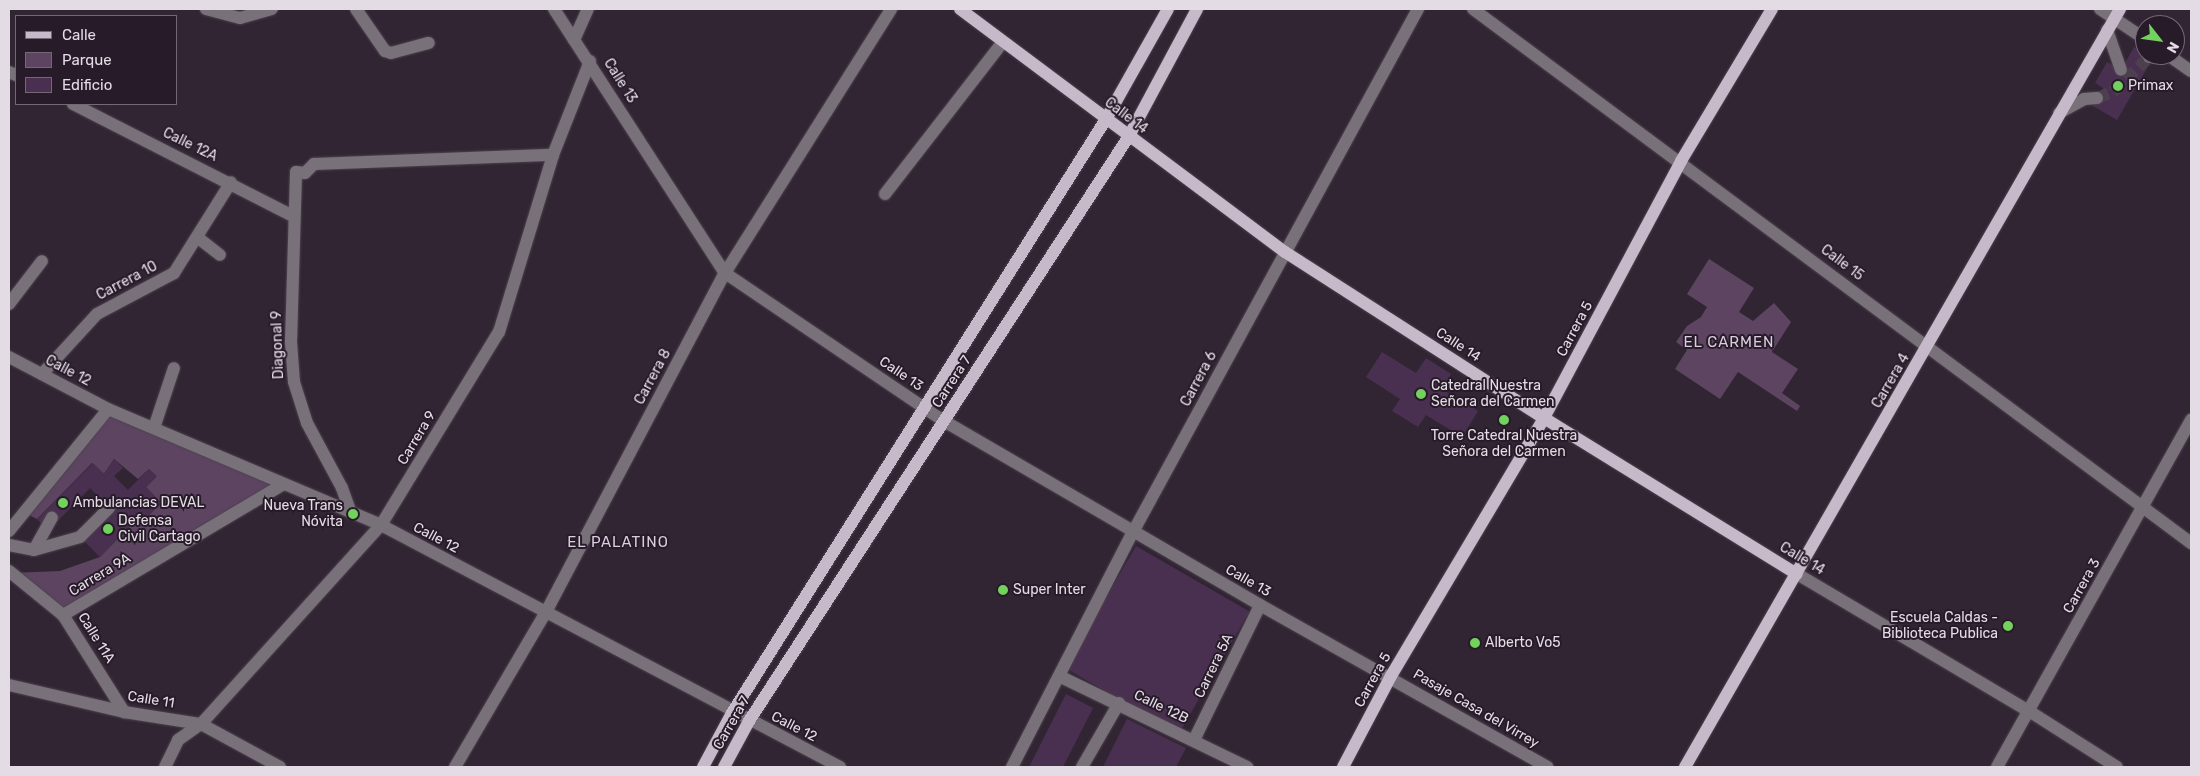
<!DOCTYPE html>
<html>
<head>
<meta charset="utf-8">
<style>
  body { margin:0 }
  #map { position:relative; width:2200px; height:776px; overflow:hidden; background:#312533; font-family:Rubik,sans-serif }
  div>[style] { position:absolute }
  [style*='--x'] { left:calc(var(--x)*1px); top:calc(var(--y)*1px); width:calc(var(--w)*1px); rotate:calc(var(--a)*1deg) }
  .green>* { inset:0; background:#5d4562 }
  .building>* { inset:0; background:#4a3050; transform-origin:0 0 }
  .minor-tunnel>* { height:12px; margin-top:-6px; transform-origin:0; background:repeating-linear-gradient(90deg,#4c404e 0 12px,transparent 0 18px) }
  .roads { filter:drop-shadow(0 0 1px #4e424f) drop-shadow(0 0 1px #4e424f) }
  .minor>* { height:12px; margin:-6px; padding:0 6px; transform-origin:6px; border-radius:6px; background:#787179 }
  .major>* { height:12px; margin:-6px; padding:0 6px; transform-origin:6px; border-radius:6px; background:#c6b9c9 }
  .dots>* { width:14px; height:14px; translate:-50% -50%; box-sizing:border-box; border:2px solid #271b29; border-radius:50% }
  span { translate:-50% -50%; white-space:nowrap; text-align:center; line-height:1.15; -webkit-text-stroke:4px #271b29; paint-order:stroke }
  .street-label { font-size:14px; color:#e4dce5 }
  .poi-label { font-size:14px; color:#e4dce5 }
  .left { translate:0 -50%; text-align:left }
  .right { translate:-100% -50%; text-align:right }
  .neighbourhood-label { font-size:15px; color:#dbccde; letter-spacing:1px }
  .frame { position:absolute; inset:0; border:10px solid #e4dce5; pointer-events:none }
  .legend { position:absolute; left:15px; top:15px; width:162px; height:90px; box-sizing:border-box; background:#271b29; border:1px solid #736874; margin:0; padding:6px 9px; list-style:none; font-size:15px; color:#e4dce5 }
  .legend li { display:flex; align-items:center; gap:10px; height:25px }
  .legend b { width:25px; border:1px solid #736874 }
  .north { position:absolute; left:2135px; top:15px; width:50px; height:50px; box-sizing:border-box; background:#271b29; border:1px solid #736874; border-radius:50%; rotate:120deg; font-size:14px; font-weight:700; line-height:20px; text-align:center; color:#e4dce5 }
  .north::after { content:''; display:block; margin:auto; width:18px; height:22px; background:#72d25d; clip-path:polygon(50% 0,100% 100%,50% 72%,0 100%) }
</style>
</head>
<body>
<div id="map">
  <div class="green">
    <i style="clip-path:polygon(1709px 259px,1754px 288px,1739px 312px,1753px 321px,1774px 303px,1791px 322px,1772px 352px,1798px 369px,1782px 393px,1800px 406px,1797px 411px,1738px 372px,1720px 399px,1675px 369px,1687px 350px,1676px 342px,1687px 326px,1701px 317px,1707px 307px,1687px 294px)"></i>
    <i style="clip-path:polygon(108px 409px,282px 485px,63px 615px,12px 573px,60px 571px,100px 557px,135px 521px,139px 525px,161px 503px,146px 487px,156px 477px,149px 469px,138px 479px,114px 459px,104px 474px,92px 463px,37px 519px,25px 513px)"></i>
  </div>
  <div class="building">
    <i style="clip-path:polygon(2134px 47px,2153px 58px,2117px 120px,2093px 106px,2103px 88px,2095px 83px,2107px 62px,2121px 70px)"></i>
    <i style="clip-path:polygon(1382px 352px,1416px 373px,1426px 358px,1451px 374px,1442px 389px,1478px 411px,1462px 437px,1426px 415px,1418px 427px,1392px 411px,1400px 399px,1366px 377px)"></i>
    <i style="clip-path:polygon(114px 459px,123px 468px,114px 476px,128px 490px,149px 469px,157px 476px,146px 487px,161px 503px,139px 525px,135px 521px,100px 557px,80px 537px,109px 508px,90px 488px,48px 531px,37px 519px,93px 463px,104px 474px)"></i>
    <i style="left:1136px;top:546px;width:131px;height:141px;rotate:30deg"></i>
    <i style="clip-path:polygon(1066px 694px,1093px 708px,1063px 767px,1029px 767px)"></i>
    <i style="clip-path:polygon(1127px 719px,1186px 748px,1176px 767px,1103px 767px)"></i>
  </div>
  <div class="minor-tunnel">
    <i style="--x:2097;--y:98;--w:17;--a:-21"></i>
    <i style="--x:2113;--y:92;--w:50;--a:-44.2"></i>
  </div>
  <div class="roads">
    <div class="minor">
      <i style="--x:206;--y:9;--w:35;--a:15"></i>
      <i style="--x:240;--y:18;--w:33;--a:-16"></i>
      <i style="--x:356;--y:9;--w:51;--a:55.4"></i>
      <i style="--x:385;--y:51;--w:6;--a:18"></i>
      <i style="--x:391;--y:53;--w:39;--a:-15"></i>
      <i style="--x:554;--y:9;--w:315;--a:57.1"></i>
      <i style="--x:725;--y:273;--w:264;--a:34.1"></i>
      <i style="--x:944;--y:421;--w:366;--a:30.2"></i>
      <i style="--x:1260;--y:605;--w:330;--a:29.4"></i>
      <i style="--x:1473;--y:9;--w:895;--a:36.64"></i>
      <i style="--x:2100;--y:9;--w:54;--a:33.7"></i>
      <i style="--x:2107;--y:30;--w:42;--a:70.7"></i>
      <i style="--x:574;--y:40;--w:34;--a:-66"></i>
      <i style="--x:2149;--y:55;--w:2;--a:90"></i>
      <i style="--x:2168;--y:55;--w:28;--a:35"></i>
      <i style="--x:9;--y:72;--w:8;--a:23"></i>
      <i style="--x:73;--y:104;--w:247;--a:27"></i>
      <i style="--x:2059;--y:113;--w:29;--a:-29"></i>
      <i style="--x:2084;--y:99;--w:13;--a:-4"></i>
      <i style="--x:885;--y:194;--w:192;--a:-52.2"></i>
      <i style="--x:197;--y:237;--w:29;--a:38"></i>
      <i style="--x:9;--y:304;--w:54;--a:-52.5"></i>
      <i style="--x:9;--y:357;--w:112;--a:27.7"></i>
      <i style="--x:108;--y:409;--w:297;--a:23"></i>
      <i style="--x:381;--y:525;--w:519;--a:27.8"></i>
      <i style="--x:42;--y:374;--w:81;--a:-47.5"></i>
      <i style="--x:97;--y:314;--w:87;--a:-28"></i>
      <i style="--x:174;--y:273;--w:107;--a:-57.9"></i>
      <i style="--x:154;--y:428;--w:63;--a:-71.6"></i>
      <i style="--x:351;--y:513;--w:27;--a:-110"></i>
      <i style="--x:342;--y:488;--w:74;--a:-118.3"></i>
      <i style="--x:307;--y:423;--w:43;--a:-107.6"></i>
      <i style="--x:294;--y:382;--w:40;--a:-94.3"></i>
      <i style="--x:291;--y:342;--w:170;--a:-88.3"></i>
      <i style="--x:296;--y:172;--w:9;--a:6"></i>
      <i style="--x:305;--y:173;--w:13;--a:-45"></i>
      <i style="--x:314;--y:164;--w:239;--a:-2.2"></i>
      <i style="--x:9;--y:531;--w:157;--a:-50.9"></i>
      <i style="--x:9;--y:545;--w:25;--a:11"></i>
      <i style="--x:34;--y:550;--w:48;--a:-15.8"></i>
      <i style="--x:80;--y:537;--w:41;--a:-45"></i>
      <i style="--x:34;--y:550;--w:37;--a:-61"></i>
      <i style="--x:9;--y:571;--w:70;--a:39.2"></i>
      <i style="--x:63;--y:615;--w:115;--a:57.8"></i>
      <i style="--x:1797;--y:574;--w:269;--a:30.6"></i>
      <i style="--x:2029;--y:711;--w:104;--a:32.5"></i>
      <i style="--x:63;--y:615;--w:255;--a:-30.7"></i>
      <i style="--x:1061;--y:677;--w:207;--a:25.8"></i>
      <i style="--x:9;--y:685;--w:118;--a:13.2"></i>
      <i style="--x:124;--y:712;--w:78;--a:8.9"></i>
      <i style="--x:201;--y:724;--w:90;--a:28.6"></i>
      <i style="--x:1194;--y:740;--w:150;--a:-63.9"></i>
      <i style="--x:165;--y:767;--w:30;--a:-64"></i>
      <i style="--x:178;--y:740;--w:28;--a:-35"></i>
      <i style="--x:201;--y:724;--w:268;--a:-47.9"></i>
      <i style="--x:381;--y:525;--w:226;--a:-58.6"></i>
      <i style="--x:499;--y:332;--w:185;--a:-73"></i>
      <i style="--x:553;--y:155;--w:101;--a:-68.5"></i>
      <i style="--x:455;--y:767;--w:180;--a:-59.6"></i>
      <i style="--x:546;--y:612;--w:383;--a:-62.2"></i>
      <i style="--x:725;--y:273;--w:312;--a:-57.8"></i>
      <i style="--x:1012;--y:767;--w:264;--a:-62.8"></i>
      <i style="--x:1133;--y:532;--w:596;--a:-61.41"></i>
      <i style="--x:1082;--y:767;--w:74;--a:-60"></i>
      <i style="--x:1997;--y:767;--w:398;--a:-60.8"></i>
    </div>
    <div class="major">
      <i style="--x:960;--y:9;--w:406;--a:36.8"></i>
      <i style="--x:1285;--y:252;--w:308;--a:32.7"></i>
      <i style="--x:1544;--y:418;--w:297;--a:31.7"></i>
      <i style="--x:703;--y:767;--w:61;--a:-61.8"></i>
      <i style="--x:732;--y:713;--w:702;--a:-57.8"></i>
      <i style="--x:1106;--y:119;--w:126;--a:-60.6"></i>
      <i style="--x:724;--y:767;--w:52;--a:-61.5"></i>
      <i style="--x:749;--y:721;--w:698;--a:-56.99"></i>
      <i style="--x:1129;--y:136;--w:144;--a:-61.8"></i>
      <i style="--x:1343;--y:767;--w:103;--a:-62.2"></i>
      <i style="--x:1391;--y:676;--w:300;--a:-59.3"></i>
      <i style="--x:1544;--y:418;--w:291;--a:-61.9"></i>
      <i style="--x:1681;--y:161;--w:177;--a:-59.1"></i>
      <i style="--x:1685;--y:767;--w:874;--a:-60.15"></i>
    </div>
  </div>
  <div class="dots">
    <i style="left:2118px;top:86px;background:#72d25d"></i>
    <i style="left:1421px;top:394px;background:#72d25d"></i>
    <i style="left:1504px;top:420px;background:#72d25d"></i>
    <i style="left:63px;top:503px;background:#72d25d"></i>
    <i style="left:353px;top:514px;background:#72d25d"></i>
    <i style="left:108px;top:529px;background:#72d25d"></i>
    <i style="left:1003px;top:590px;background:#72d25d"></i>
    <i style="left:2008px;top:626px;background:#72d25d"></i>
    <i style="left:1475px;top:643px;background:#72d25d"></i>
  </div>
  <div class="street-label">
    <span style="left:620px;top:81px;rotate:58deg">Calle 13</span>
    <span style="left:1126px;top:116px;rotate:37deg">Calle 14</span>
    <span style="left:190px;top:145px;rotate:26deg">Calle 12A</span>
    <span style="left:1842px;top:263px;rotate:37deg">Calle 15</span>
    <span style="left:127px;top:281px;rotate:-28deg">Carrera 10</span>
    <span style="left:1575px;top:329px;rotate:-62deg">Carrera 5</span>
    <span style="left:278px;top:345px;rotate:-92deg">Diagonal 9</span>
    <span style="left:1458px;top:345px;rotate:33deg">Calle 14</span>
    <span style="left:68px;top:371px;rotate:28deg">Calle 12</span>
    <span style="left:901px;top:374px;rotate:34deg">Calle 13</span>
    <span style="left:653px;top:377px;rotate:-62deg">Carrera 8</span>
    <span style="left:1199px;top:379px;rotate:-62deg">Carrera 6</span>
    <span style="left:1891px;top:381px;rotate:-60deg">Carrera 4</span>
    <span style="left:952px;top:382px;rotate:-57deg">Carrera 7</span>
    <span style="left:417px;top:438px;rotate:-59deg">Carrera 9</span>
    <span style="left:436px;top:538px;rotate:28deg">Calle 12</span>
    <span style="left:1802px;top:559px;rotate:31deg">Calle 14</span>
    <span style="left:100px;top:575px;rotate:-31deg">Carrera 9A</span>
    <span style="left:1248px;top:581px;rotate:30deg">Calle 13</span>
    <span style="left:2082px;top:586px;rotate:-61deg">Carrera 3</span>
    <span style="left:96px;top:638px;rotate:58deg">Calle 11A</span>
    <span style="left:1214px;top:666px;rotate:-64deg">Carrera 5A</span>
    <span style="left:1373px;top:680px;rotate:-61deg">Carrera 5</span>
    <span style="left:151px;top:700px;rotate:9deg">Calle 11</span>
    <span style="left:1161px;top:707px;rotate:26deg">Calle 12B</span>
    <span style="left:1476px;top:709px;rotate:30deg">Pasaje Casa del Virrey</span>
    <span style="left:732px;top:723px;rotate:-60deg">Carrera 7</span>
    <span style="left:794px;top:727px;rotate:27deg">Calle 12</span>
  </div>
  <div class="poi-label">
    <span class="left" style="left:2128px;top:86px">Primax</span>
    <span class="left" style="left:1431px;top:394px">Catedral Nuestra<br>Señora del Carmen</span>
    <span style="left:1504px;top:444px">Torre Catedral Nuestra<br>Señora del Carmen</span>
    <span class="left" style="left:73px;top:503px">Ambulancias DEVAL</span>
    <span class="right" style="left:343px;top:514px">Nueva Trans<br>Nóvita</span>
    <span class="left" style="left:118px;top:529px">Defensa<br>Civil Cartago</span>
    <span class="left" style="left:1013px;top:590px">Super Inter</span>
    <span class="right" style="left:1998px;top:626px">Escuela Caldas -<br>Biblioteca Publica</span>
    <span class="left" style="left:1485px;top:643px">Alberto Vo5</span>
  </div>
  <div class="neighbourhood-label">
    <span style="left:1729px;top:343px">EL CARMEN</span>
    <span style="left:618px;top:543px">EL PALATINO</span>
  </div>
  <div class="frame"></div>
  <ul class="legend">
  <li><b style="height:6px;background:#c6b9c9"></b>Calle</li>
  <li><b style="height:14px;background:#5d4562"></b>Parque</li>
  <li><b style="height:14px;background:#4a3050"></b>Edificio</li>
  </ul>
  <div class="north">N</div>
</div>
</body>
</html>
